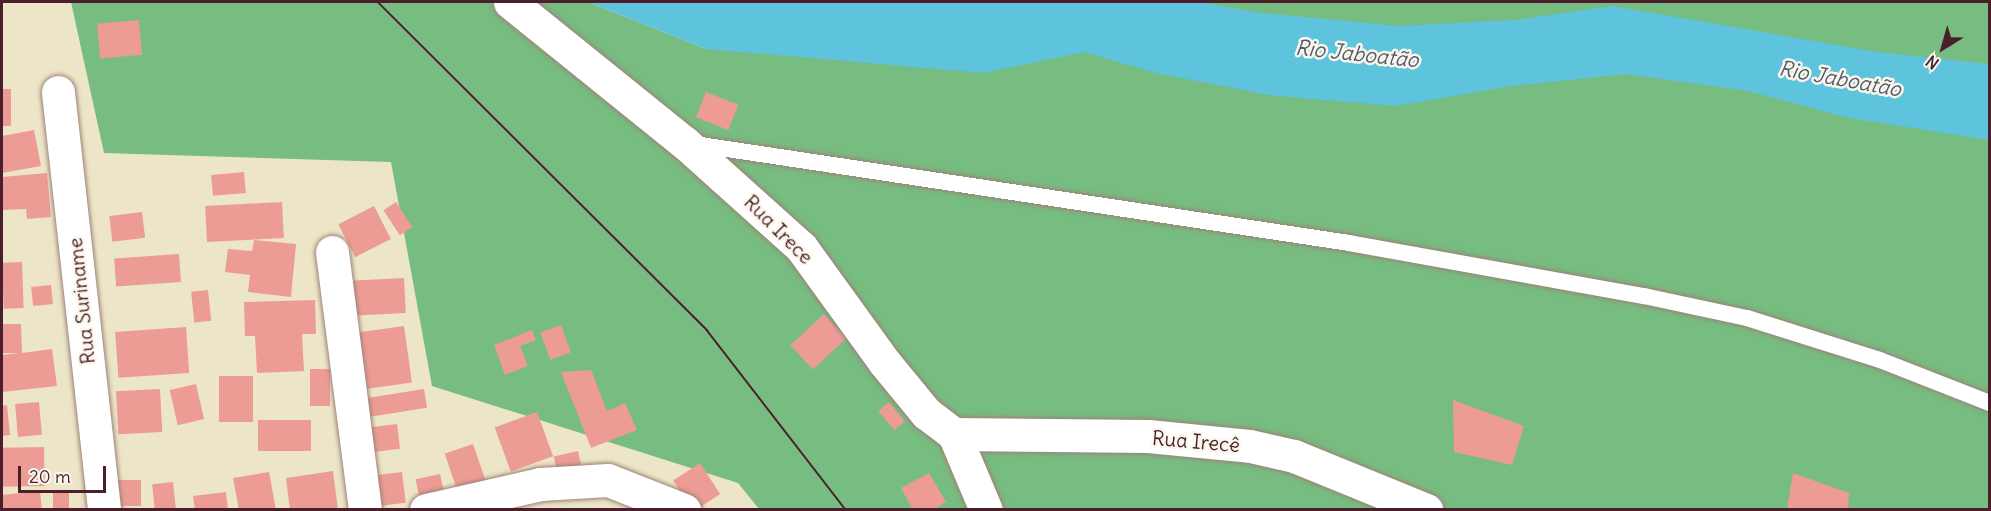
<!DOCTYPE html>
<html>
<head>
<meta charset="utf-8">
<style>
  body { margin:0 }
  #map { position:relative; width:1991px; height:511px; overflow:hidden; background:#ede5c7; font-family:Delius,sans-serif }
  div>[style] { position:absolute }
  [style*='--x'] { left:calc(var(--x)*1px); top:calc(var(--y)*1px); width:calc(var(--w)*1px); rotate:calc(var(--a)*1deg) }
  .forest>* { inset:0; background:#77bc80 }
  .water>* { inset:0; background:#5ec3dc }
  .building>* { inset:0; background:#ed9c95; transform-origin:0 0 }
  .roads { filter:drop-shadow(0 0 2px #9c8279) drop-shadow(0 0 2px #9c8279) }
  .service>* { height:16px; margin:-8px; padding:0 8px; transform-origin:8px; border-radius:8px; background:#fff }
  .minor>* { height:33px; margin:-16.5px; padding:0 16.5px; transform-origin:16.5px; border-radius:16.5px; background:#fff }
  .tram>* { height:1.5px; margin:-0.75px; padding:0 0.75px; transform-origin:0.75px; border-radius:0.75px; background:#4a1f2b }
  span { translate:-50% -50%; white-space:nowrap; text-align:center; line-height:1.15; -webkit-text-stroke:5px #fbf7ec; paint-order:stroke }
  .street-label { font-size:20px; color:#4a1f2b }
  .water-label { font-size:21px; color:#515869; font-style:italic }
  .frame { position:absolute; inset:0; border:3px solid #4a1f2b; pointer-events:none }
  .north { position:absolute; left:1913px; top:18px; width:60px; height:60px; -webkit-text-stroke:4px #fbf7ec; paint-order:stroke; rotate:217deg; font-size:16px; font-weight:700; line-height:24px; text-align:center; color:#4a1f2b }
  .north::after { content:''; display:block; margin:auto; width:21px; height:27px; background:#4a1f2b; clip-path:polygon(50% 0,100% 100%,50% 72%,0 100%) }
  .scale { position:absolute; left:18px; top:466px; width:88px; height:27px; box-sizing:border-box; border:3px solid #4a1f2b; border-top:0; padding-left:8px; font-size:18px; line-height:21px; white-space:nowrap; color:#4a1f2b; -webkit-text-stroke:4px #fbf7ec; paint-order:stroke }
</style>
</head>
<body>
<div id="map">
  <div class="forest">
    <i style="clip-path:polygon(71px 2px,588px 2px,706px 49px,1036px 2px,1989px 2px,1989px 509px,759px 509px,738px 483px,432px 386px,391px 162px,104px 153px)"></i>
  </div>
  <div class="water">
    <i style="clip-path:polygon(588px 2px,1200px 2px,1261px 13px,1400px 26px,1515px 20px,1613px 6px,1877px 52px,1989px 64px,1989px 140px,1849px 118px,1748px 91px,1626px 74px,1511px 86px,1396px 106px,1268px 95px,1156px 73px,1084px 52px,984px 73px,706px 49px)"></i>
  </div>
  <div class="building">
    <i style="left:139px;top:20px;width:35px;height:42px;rotate:85deg"></i>
    <i style="left:2px;top:89px;width:9px;height:37px"></i>
    <i style="left:706px;top:92px;width:35px;height:27px;rotate:22deg"></i>
    <i style="clip-path:polygon(34px 130px,41px 166px,2px 173px,2px 136px)"></i>
    <i style="left:244px;top:172px;width:21px;height:33px;rotate:85deg"></i>
    <i style="clip-path:polygon(47px 173px,51px 217px,27px 219px,26px 209px,2px 210px,2px 177px)"></i>
    <i style="left:282px;top:202px;width:36px;height:77px;rotate:87deg"></i>
    <i style="left:396px;top:202px;width:30px;height:15px;rotate:57deg"></i>
    <i style="left:374px;top:206px;width:37px;height:40px;rotate:63deg"></i>
    <i style="left:142px;top:212px;width:26px;height:33px;rotate:83deg"></i>
    <i style="clip-path:polygon(254px 240px,296px 244px,291px 297px,248px 292px,250px 275px,225px 272px,228px 249px,252px 251px)"></i>
    <i style="left:179px;top:254px;width:28px;height:65px;rotate:86deg"></i>
    <i style="left:22px;top:262px;width:46px;height:20px;rotate:88deg"></i>
    <i style="left:404px;top:278px;width:35px;height:54px;rotate:87deg"></i>
    <i style="left:51px;top:285px;width:19px;height:20px;rotate:84deg"></i>
    <i style="left:208px;top:290px;width:31px;height:17px;rotate:84deg"></i>
    <i style="clip-path:polygon(315px 300px,316px 334px,302px 334px,304px 371px,257px 373px,255px 336px,245px 336px,244px 302px)"></i>
    <i style="left:824px;top:314px;width:33px;height:46px;rotate:47deg"></i>
    <i style="clip-path:polygon(2px 324px,21px 324px,22px 353px,52px 349px,57px 386px,2px 392px,2px 355px,19px 353px,2px 353px)"></i>
    <i style="left:561px;top:325px;width:29px;height:22px;rotate:70deg"></i>
    <i style="left:404px;top:326px;width:57px;height:45px;rotate:82deg"></i>
    <i style="left:186px;top:327px;width:46px;height:71px;rotate:86deg"></i>
    <i style="clip-path:polygon(532px 330px,536px 340px,520px 346px,528px 366px,505px 375px,494px 345px)"></i>
    <i style="left:310px;top:369px;width:20px;height:37px"></i>
    <i style="clip-path:polygon(591px 370px,607px 411px,625px 403px,637px 430px,591px 448px,561px 372px)"></i>
    <i style="left:219px;top:376px;width:34px;height:46px"></i>
    <i style="left:196px;top:384px;width:36px;height:27px;rotate:77deg"></i>
    <i style="left:160px;top:389px;width:43px;height:44px;rotate:87deg"></i>
    <i style="left:424px;top:389px;width:19px;height:67px;rotate:81deg"></i>
    <i style="clip-path:polygon(1453px 400px,1524px 426px,1512px 465px,1454px 452px)"></i>
    <i style="left:39px;top:402px;width:33px;height:24px;rotate:85deg"></i>
    <i style="left:889px;top:402px;width:25px;height:14px;rotate:50deg"></i>
    <i style="clip-path:polygon(7px 405px,10px 435px,2px 436px,2px 406px)"></i>
    <i style="left:537px;top:412px;width:47px;height:45px;rotate:70deg"></i>
    <i style="left:258px;top:420px;width:53px;height:31px"></i>
    <i style="left:397px;top:424px;width:25px;height:28px;rotate:83deg"></i>
    <i style="left:473px;top:444px;width:40px;height:30px;rotate:71deg"></i>
    <i style="left:44px;top:447px;width:39px;height:42px;rotate:89deg"></i>
    <i style="left:578px;top:451px;width:22px;height:25px;rotate:77deg"></i>
    <i style="left:700px;top:463px;width:37px;height:32px;rotate:57deg"></i>
    <i style="clip-path:polygon(333px 471px,338px 510px,290px 510px,286px 478px)"></i>
    <i style="clip-path:polygon(269px 472px,276px 510px,239px 510px,233px 478px)"></i>
    <i style="left:402px;top:472px;width:31px;height:25px;rotate:83deg"></i>
    <i style="clip-path:polygon(929px 473px,946px 502px,933px 510px,913px 510px,901px 488px)"></i>
    <i style="clip-path:polygon(1793px 473px,1849px 493px,1848px 510px,1787px 510px)"></i>
    <i style="left:440px;top:474px;width:24px;height:25px;rotate:78deg"></i>
    <i style="left:114px;top:480px;width:27px;height:26px"></i>
    <i style="left:173px;top:482px;width:28px;height:21px;rotate:84deg"></i>
    <i style="clip-path:polygon(40px 491px,42px 510px,2px 510px,2px 495px)"></i>
    <i style="left:53px;top:491px;width:16px;height:19px"></i>
    <i style="clip-path:polygon(226px 492px,228px 510px,195px 510px,193px 496px)"></i>
  </div>
  <div class="roads">
    <div class="service">
      <i style="--x:694;--y:144;--w:662;--a:8.59"></i>
      <i style="--x:1349;--y:243;--w:300;--a:10.2"></i>
      <i style="--x:1644;--y:296;--w:105;--a:12.1"></i>
      <i style="--x:1747;--y:318;--w:139;--a:17.5"></i>
      <i style="--x:1880;--y:360;--w:118;--a:21.4"></i>
    </div>
    <div class="minor">
      <i style="--x:510;--y:2;--w:225;--a:38.9"></i>
      <i style="--x:685;--y:143;--w:156;--a:41.9"></i>
      <i style="--x:801;--y:247;--w:143;--a:54.1"></i>
      <i style="--x:885;--y:363;--w:65;--a:50.6"></i>
      <i style="--x:926;--y:413;--w:35;--a:37"></i>
      <i style="--x:954;--y:434;--w:82;--a:67.2"></i>
      <i style="--x:58;--y:92;--w:421;--a:83.7"></i>
      <i style="--x:332;--y:252;--w:260;--a:82.7"></i>
      <i style="--x:954;--y:434;--w:194;--a:0.6"></i>
      <i style="--x:1148;--y:436;--w:102;--a:5.6"></i>
      <i style="--x:1250;--y:446;--w:45;--a:12.8"></i>
      <i style="--x:1294;--y:456;--w:143;--a:22.2"></i>
      <i style="--x:426;--y:510;--w:117;--a:-12.8"></i>
      <i style="--x:540;--y:484;--w:68;--a:-3.4"></i>
      <i style="--x:608;--y:480;--w:82;--a:21.5"></i>
    </div>
  </div>
  <div class="tram">
    <i style="--x:378;--y:2;--w:465;--a:44.9"></i>
    <i style="--x:707;--y:330;--w:227;--a:52.3"></i>
  </div>
  <div class="street-label">
    <span style="left:779px;top:229px;rotate:45deg">Rua Irece</span>
    <span style="left:81px;top:301px;rotate:-96deg">Rua Suriname</span>
    <span style="left:1196px;top:441px;rotate:5deg">Rua Irecê</span>
  </div>
  <div class="water-label">
    <span style="left:1357px;top:54px;rotate:6deg">Rio Jaboatão</span>
    <span style="left:1840px;top:79px;rotate:10deg">Rio Jaboatão</span>
  </div>
  <div class="frame"></div>
  <div class="north">N</div>
  <div class="scale">20 m</div>
</div>
</body>
</html>
